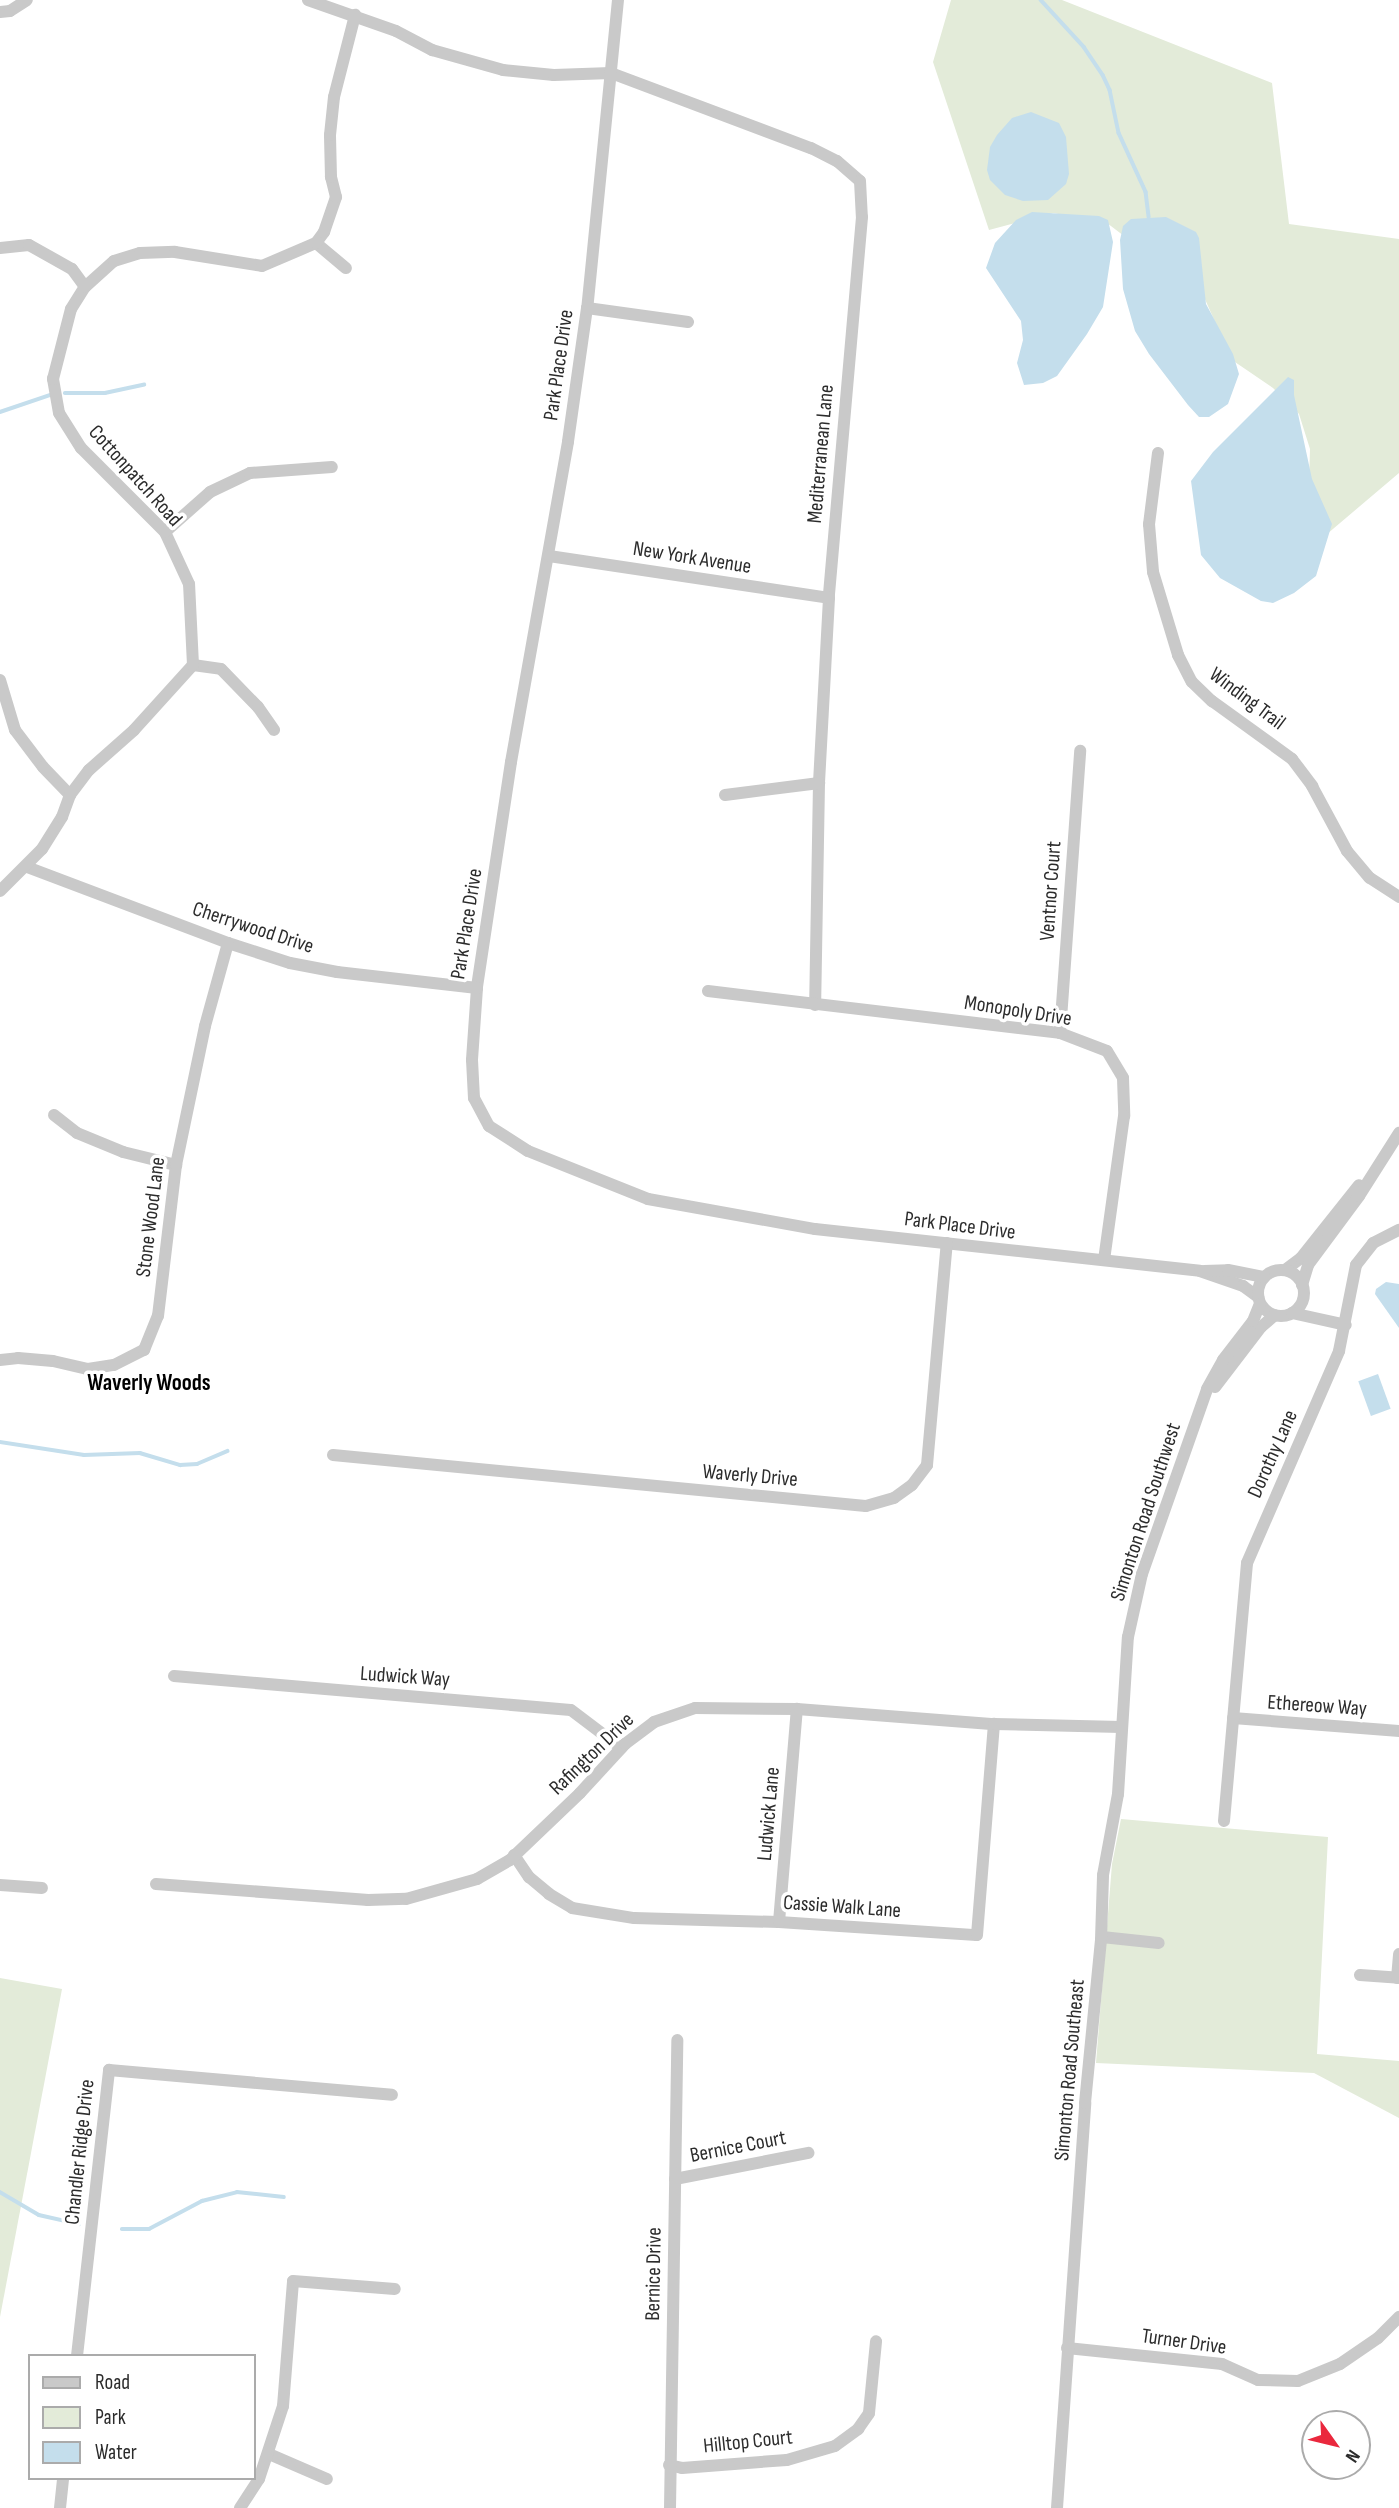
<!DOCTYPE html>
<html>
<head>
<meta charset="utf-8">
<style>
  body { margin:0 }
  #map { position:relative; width:1399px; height:2508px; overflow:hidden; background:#fff; font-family:"Sofia Sans Condensed",sans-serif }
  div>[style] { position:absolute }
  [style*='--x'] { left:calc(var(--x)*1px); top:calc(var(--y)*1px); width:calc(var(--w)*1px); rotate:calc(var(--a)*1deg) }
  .green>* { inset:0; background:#e3ebd9 }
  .water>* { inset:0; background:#c4deec; transform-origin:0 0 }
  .stream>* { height:3.5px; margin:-1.75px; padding:0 1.75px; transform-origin:1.75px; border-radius:1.75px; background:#c4deec }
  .minor>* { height:12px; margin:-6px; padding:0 6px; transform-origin:6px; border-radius:6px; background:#c9c9c9 }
  .minor>.ring { margin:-6px; padding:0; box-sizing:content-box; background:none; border:12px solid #c9c9c9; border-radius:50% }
  span { translate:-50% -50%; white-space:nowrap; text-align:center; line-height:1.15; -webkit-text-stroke:7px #fff; paint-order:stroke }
  .street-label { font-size:21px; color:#2c2c2c }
  .neighbourhood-label { font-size:23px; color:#000; font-weight:700 }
  .legend { position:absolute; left:28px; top:2354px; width:228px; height:126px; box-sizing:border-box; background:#fff; border:2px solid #ababab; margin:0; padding:9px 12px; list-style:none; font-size:21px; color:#2c2c2c }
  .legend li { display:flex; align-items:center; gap:14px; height:35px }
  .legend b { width:35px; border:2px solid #ababab }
  .north { position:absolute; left:1301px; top:2410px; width:70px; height:70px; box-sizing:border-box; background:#fff; border:2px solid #ababab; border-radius:50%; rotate:124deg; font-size:19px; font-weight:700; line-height:28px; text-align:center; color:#2c2c2c }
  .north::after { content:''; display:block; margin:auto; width:24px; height:32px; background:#ea283d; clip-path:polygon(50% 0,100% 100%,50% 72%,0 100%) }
</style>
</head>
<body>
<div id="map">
  <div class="green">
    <i style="clip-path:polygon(951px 0,1062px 0,1272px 83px,1289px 224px,1399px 239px,1399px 473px,1307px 551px,1310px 449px,1299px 414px,1273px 388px,1232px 360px,1204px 297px,1107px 223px,1053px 213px,989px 230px,933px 62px)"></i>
    <i style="clip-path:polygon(1121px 1819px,1328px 1837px,1317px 2054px,1399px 2061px,1399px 2118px,1314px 2073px,1096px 2063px,1112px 1864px)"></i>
    <i style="clip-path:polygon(0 1978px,62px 1989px,0 2317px)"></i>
  </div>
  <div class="water">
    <i style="clip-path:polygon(1031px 112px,1059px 123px,1066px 137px,1069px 174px,1066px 184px,1048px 200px,1023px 201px,1005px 195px,990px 180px,987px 170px,990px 147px,997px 135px,1012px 118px)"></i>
    <i style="clip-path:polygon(1032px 212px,1099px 216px,1108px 220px,1113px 242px,1103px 307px,1087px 334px,1057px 376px,1043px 383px,1024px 385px,1017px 363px,1023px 340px,1021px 321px,986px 268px,995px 243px,1016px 220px)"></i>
    <i style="clip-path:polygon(1166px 217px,1196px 232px,1199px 238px,1206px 304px,1233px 354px,1239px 374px,1228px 404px,1209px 417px,1199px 417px,1188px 405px,1149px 354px,1135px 331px,1123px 289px,1120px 240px,1123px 226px,1131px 219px)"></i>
    <i style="clip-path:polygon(1288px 377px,1294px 380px,1294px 395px,1312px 479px,1332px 524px,1316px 576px,1294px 593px,1273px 603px,1261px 601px,1220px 578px,1201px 555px,1191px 481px,1213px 452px)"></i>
    <i style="clip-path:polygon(1386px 1282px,1399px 1284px,1399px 1328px,1375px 1294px,1376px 1289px)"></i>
    <i style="left:1378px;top:1374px;width:37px;height:21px;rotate:70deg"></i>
  </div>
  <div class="stream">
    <i style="--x:1041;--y:0;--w:64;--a:47.5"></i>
    <i style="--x:1084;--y:47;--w:34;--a:56"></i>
    <i style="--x:1103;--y:75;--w:17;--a:65"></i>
    <i style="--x:1110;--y:90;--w:44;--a:78.2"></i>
    <i style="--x:1119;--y:133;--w:65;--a:65.4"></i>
    <i style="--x:1146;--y:192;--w:25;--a:83"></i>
    <i style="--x:65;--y:393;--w:40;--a:0"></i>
    <i style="--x:105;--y:393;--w:40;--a:-12"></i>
    <i style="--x:0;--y:412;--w:56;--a:-18.8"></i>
    <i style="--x:0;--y:1442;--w:85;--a:8.8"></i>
    <i style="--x:84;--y:1455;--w:56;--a:-2"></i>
    <i style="--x:140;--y:1453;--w:42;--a:16.7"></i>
    <i style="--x:180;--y:1465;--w:17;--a:-3"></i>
    <i style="--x:197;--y:1464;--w:33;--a:-23"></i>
    <i style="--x:0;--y:2192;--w:45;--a:30.5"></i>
    <i style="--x:39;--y:2215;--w:41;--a:12.7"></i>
    <i style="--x:122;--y:2229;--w:27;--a:0"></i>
    <i style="--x:149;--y:2229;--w:60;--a:-27.8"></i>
    <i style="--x:202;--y:2201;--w:36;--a:-14"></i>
    <i style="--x:237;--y:2192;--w:47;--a:6.1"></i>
  </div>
  <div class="minor">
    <i style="--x:308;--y:0;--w:93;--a:19.4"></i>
    <i style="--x:396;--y:31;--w:41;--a:27.8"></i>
    <i style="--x:432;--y:50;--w:74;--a:15.7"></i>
    <i style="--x:503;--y:70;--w:51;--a:5.6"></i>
    <i style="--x:554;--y:75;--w:57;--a:-2"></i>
    <i style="--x:611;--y:73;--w:214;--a:20.6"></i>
    <i style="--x:811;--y:148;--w:29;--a:27"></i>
    <i style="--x:837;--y:161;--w:30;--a:41"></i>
    <i style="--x:860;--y:181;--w:36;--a:87"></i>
    <i style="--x:862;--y:217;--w:382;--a:95"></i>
    <i style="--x:829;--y:598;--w:185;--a:93.1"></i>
    <i style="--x:819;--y:783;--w:222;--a:91"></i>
    <i style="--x:618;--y:0;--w:310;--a:95.7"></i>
    <i style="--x:587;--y:308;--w:135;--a:98.1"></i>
    <i style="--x:568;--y:442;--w:325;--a:100.1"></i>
    <i style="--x:511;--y:762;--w:229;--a:98.6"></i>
    <i style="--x:477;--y:988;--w:72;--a:94"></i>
    <i style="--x:472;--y:1060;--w:38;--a:87"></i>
    <i style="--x:474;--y:1098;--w:32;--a:62"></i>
    <i style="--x:489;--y:1126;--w:46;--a:32.7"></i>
    <i style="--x:528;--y:1151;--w:129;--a:21.8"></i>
    <i style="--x:648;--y:1199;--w:170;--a:10.2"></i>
    <i style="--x:815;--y:1229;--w:387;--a:6.2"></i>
    <i style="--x:1200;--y:1271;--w:46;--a:19.2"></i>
    <i style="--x:1243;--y:1286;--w:19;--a:36"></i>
    <i style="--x:0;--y:12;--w:10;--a:-6"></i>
    <i style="--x:10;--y:11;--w:20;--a:-33"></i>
    <i style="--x:316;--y:243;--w:39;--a:40"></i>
    <i style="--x:0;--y:248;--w:29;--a:-6"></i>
    <i style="--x:29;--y:245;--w:49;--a:29.2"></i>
    <i style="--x:72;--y:269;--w:22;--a:54"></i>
    <i style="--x:587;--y:308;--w:102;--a:7.9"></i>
    <i style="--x:1158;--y:453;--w:72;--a:97.2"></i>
    <i style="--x:1149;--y:524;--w:48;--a:85.2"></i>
    <i style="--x:1153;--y:572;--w:87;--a:73.2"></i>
    <i style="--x:1178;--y:655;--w:30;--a:63"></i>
    <i style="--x:1192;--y:682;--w:28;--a:44"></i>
    <i style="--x:1212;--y:701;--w:99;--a:35.9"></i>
    <i style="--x:1292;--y:759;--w:34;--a:53"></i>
    <i style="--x:1312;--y:786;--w:74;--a:61.7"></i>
    <i style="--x:1347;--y:851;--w:35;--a:50"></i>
    <i style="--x:1370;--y:878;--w:35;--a:33"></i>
    <i style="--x:165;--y:532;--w:60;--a:-41.6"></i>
    <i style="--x:210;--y:492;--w:44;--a:-25.4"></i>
    <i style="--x:250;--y:473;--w:82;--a:-4.2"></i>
    <i style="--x:549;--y:556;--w:283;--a:8.5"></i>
    <i style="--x:193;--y:665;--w:28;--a:8"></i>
    <i style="--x:221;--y:669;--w:53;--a:45.8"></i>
    <i style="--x:258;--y:707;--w:28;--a:55"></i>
    <i style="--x:0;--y:680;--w:52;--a:73.3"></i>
    <i style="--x:15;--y:730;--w:46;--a:52.9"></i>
    <i style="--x:43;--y:767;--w:39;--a:46"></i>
    <i style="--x:725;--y:795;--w:95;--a:-7.3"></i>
    <i style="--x:27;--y:867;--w:215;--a:20.7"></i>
    <i style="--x:228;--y:943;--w:65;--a:17.9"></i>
    <i style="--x:290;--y:963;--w:48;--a:10.8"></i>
    <i style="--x:337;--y:972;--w:141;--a:6.5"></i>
    <i style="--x:0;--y:891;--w:59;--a:-45"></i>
    <i style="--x:42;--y:849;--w:38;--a:-58"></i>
    <i style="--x:62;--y:817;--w:23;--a:-70"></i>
    <i style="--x:70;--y:795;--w:31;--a:-53"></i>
    <i style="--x:89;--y:770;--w:60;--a:-41.6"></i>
    <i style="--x:134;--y:730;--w:88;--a:-47.8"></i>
    <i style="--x:193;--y:665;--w:81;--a:-92.8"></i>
    <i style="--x:189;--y:584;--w:57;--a:-114.8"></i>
    <i style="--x:165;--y:532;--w:119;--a:-135"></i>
    <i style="--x:81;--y:448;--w:41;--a:-122.2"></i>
    <i style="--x:59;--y:413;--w:35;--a:-100"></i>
    <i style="--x:53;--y:379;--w:72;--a:-75.6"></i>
    <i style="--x:71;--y:309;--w:26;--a:-58"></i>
    <i style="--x:85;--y:287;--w:39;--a:-42"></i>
    <i style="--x:114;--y:261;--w:27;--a:-17"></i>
    <i style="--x:140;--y:253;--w:35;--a:-2"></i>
    <i style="--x:175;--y:252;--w:88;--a:9.1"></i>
    <i style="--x:262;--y:266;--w:59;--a:-23.1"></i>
    <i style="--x:316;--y:243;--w:14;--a:-54"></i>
    <i style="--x:324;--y:232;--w:37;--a:-71"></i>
    <i style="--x:336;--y:197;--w:21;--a:-104"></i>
    <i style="--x:331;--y:177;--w:42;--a:-91.4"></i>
    <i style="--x:330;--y:135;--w:38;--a:-84"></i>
    <i style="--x:334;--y:97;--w:85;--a:-75.6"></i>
    <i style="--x:708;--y:991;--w:354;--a:6.8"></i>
    <i style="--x:1060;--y:1033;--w:50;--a:21"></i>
    <i style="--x:1107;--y:1051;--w:31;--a:59"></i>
    <i style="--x:1123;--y:1078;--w:38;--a:88"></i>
    <i style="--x:1124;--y:1116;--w:145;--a:97.9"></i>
    <i style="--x:1060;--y:1033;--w:283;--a:-85.9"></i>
    <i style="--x:54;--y:1115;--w:29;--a:38"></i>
    <i style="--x:77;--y:1133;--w:50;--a:22.4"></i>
    <i style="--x:123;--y:1152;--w:55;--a:13.8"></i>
    <i style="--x:1285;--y:1270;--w:20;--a:-37"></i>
    <i style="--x:1301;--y:1258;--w:93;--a:-51.5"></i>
    <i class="ring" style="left:1258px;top:1270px;width:34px;height:34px"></i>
    <i style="--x:1204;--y:1271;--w:24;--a:-2"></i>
    <i style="--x:1228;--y:1270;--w:37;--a:11"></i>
    <i style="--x:1302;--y:1285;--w:21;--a:-73"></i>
    <i style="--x:1308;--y:1265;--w:86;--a:-53.5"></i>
    <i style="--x:1359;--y:1196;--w:75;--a:-57.6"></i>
    <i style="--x:1292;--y:1313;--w:55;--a:12.5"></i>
    <i style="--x:0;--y:1360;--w:18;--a:-6"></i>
    <i style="--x:18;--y:1358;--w:35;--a:5"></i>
    <i style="--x:53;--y:1361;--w:36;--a:13"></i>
    <i style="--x:88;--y:1369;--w:26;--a:-9"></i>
    <i style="--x:114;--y:1365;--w:34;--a:-27"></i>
    <i style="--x:144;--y:1350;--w:37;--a:-68"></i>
    <i style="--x:158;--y:1316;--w:152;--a:-83.2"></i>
    <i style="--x:176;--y:1165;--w:142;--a:-78.2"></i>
    <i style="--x:205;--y:1026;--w:86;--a:-74.5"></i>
    <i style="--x:1215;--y:1387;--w:76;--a:-52.5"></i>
    <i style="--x:1261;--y:1327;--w:18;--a:-41"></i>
    <i style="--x:333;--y:1455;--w:535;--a:5.47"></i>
    <i style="--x:866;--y:1506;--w:29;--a:-16"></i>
    <i style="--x:894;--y:1498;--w:22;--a:-36"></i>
    <i style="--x:912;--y:1485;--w:25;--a:-53"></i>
    <i style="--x:927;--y:1465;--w:223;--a:-84.9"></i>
    <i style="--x:174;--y:1676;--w:398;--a:4.9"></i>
    <i style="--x:571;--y:1710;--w:63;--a:37.2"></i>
    <i style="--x:1233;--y:1718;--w:167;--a:4.5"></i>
    <i style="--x:1224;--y:1821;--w:259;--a:-84.9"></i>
    <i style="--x:1247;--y:1563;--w:231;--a:-66.5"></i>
    <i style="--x:1339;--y:1351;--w:88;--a:-78.8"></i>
    <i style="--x:1356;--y:1265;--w:28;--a:-52"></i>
    <i style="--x:1373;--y:1243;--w:29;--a:-27"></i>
    <i style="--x:514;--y:1855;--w:27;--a:56"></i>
    <i style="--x:529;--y:1877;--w:26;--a:40"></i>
    <i style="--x:549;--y:1894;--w:27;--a:31"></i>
    <i style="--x:572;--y:1908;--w:63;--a:9.2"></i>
    <i style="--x:634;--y:1918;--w:145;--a:1.6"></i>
    <i style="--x:779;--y:1922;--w:198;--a:3.8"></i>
    <i style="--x:977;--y:1935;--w:212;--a:-85.4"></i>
    <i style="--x:156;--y:1884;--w:213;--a:4.3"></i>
    <i style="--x:368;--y:1900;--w:38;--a:-2"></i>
    <i style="--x:406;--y:1899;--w:74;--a:-15.7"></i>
    <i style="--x:477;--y:1879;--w:38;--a:-30"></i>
    <i style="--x:510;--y:1860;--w:97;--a:-43.7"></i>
    <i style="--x:580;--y:1793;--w:67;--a:-47.4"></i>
    <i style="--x:625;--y:1744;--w:36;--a:-37"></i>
    <i style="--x:654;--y:1722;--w:43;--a:-18.9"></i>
    <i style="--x:695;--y:1708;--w:102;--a:0.6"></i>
    <i style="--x:797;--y:1709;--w:198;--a:4.4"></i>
    <i style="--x:994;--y:1724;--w:127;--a:1.4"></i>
    <i style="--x:0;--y:1885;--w:42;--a:4.1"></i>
    <i style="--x:779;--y:1922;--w:214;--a:-85.2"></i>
    <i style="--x:1102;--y:1937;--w:57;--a:6"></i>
    <i style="--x:1360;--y:1975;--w:39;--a:4"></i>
    <i style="--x:1397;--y:1978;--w:24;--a:-85"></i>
    <i style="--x:675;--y:2179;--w:136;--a:-11.1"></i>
    <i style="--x:1067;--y:2348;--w:156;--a:5.9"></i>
    <i style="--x:1222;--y:2364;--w:39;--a:24"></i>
    <i style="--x:1258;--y:2380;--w:40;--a:1.4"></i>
    <i style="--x:1298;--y:2381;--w:45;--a:-22"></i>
    <i style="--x:1340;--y:2364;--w:46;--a:-34.4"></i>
    <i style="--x:1378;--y:2338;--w:30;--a:-45"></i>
    <i style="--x:77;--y:2356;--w:288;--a:-83.6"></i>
    <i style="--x:109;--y:2070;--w:284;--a:5"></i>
    <i style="--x:269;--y:2454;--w:63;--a:23.3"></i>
    <i style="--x:669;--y:2465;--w:13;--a:13"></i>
    <i style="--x:682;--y:2468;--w:105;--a:-4.4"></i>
    <i style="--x:787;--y:2460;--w:50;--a:-16.3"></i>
    <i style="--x:835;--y:2446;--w:29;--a:-36"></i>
    <i style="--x:858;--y:2429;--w:19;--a:-55"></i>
    <i style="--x:869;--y:2413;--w:72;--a:-84.4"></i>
    <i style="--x:60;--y:2508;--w:30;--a:-84"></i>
    <i style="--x:240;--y:2508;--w:35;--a:-57"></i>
    <i style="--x:259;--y:2479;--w:77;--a:-71.8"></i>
    <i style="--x:283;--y:2406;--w:125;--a:-85.4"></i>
    <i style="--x:293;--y:2281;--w:102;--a:4.5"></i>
    <i style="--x:670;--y:2508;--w:468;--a:-89.1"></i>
    <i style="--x:1057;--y:2508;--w:406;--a:-86"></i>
    <i style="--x:1085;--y:2103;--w:164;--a:-84.4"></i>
    <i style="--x:1101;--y:1940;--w:65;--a:-88.2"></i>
    <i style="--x:1103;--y:1875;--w:82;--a:-79.5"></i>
    <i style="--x:1118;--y:1794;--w:157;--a:-86.4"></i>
    <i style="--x:1128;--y:1637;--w:65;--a:-77.5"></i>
    <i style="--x:1142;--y:1574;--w:196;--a:-70.6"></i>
    <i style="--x:1207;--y:1389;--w:33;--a:-61"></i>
    <i style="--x:1223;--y:1360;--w:49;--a:-52.4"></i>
    <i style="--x:1253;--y:1321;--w:18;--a:-68"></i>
  </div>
  <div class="street-label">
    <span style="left:559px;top:365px;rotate:-82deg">Park Place Drive</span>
    <span style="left:821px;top:454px;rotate:-85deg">Mediterranean Lane</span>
    <span style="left:135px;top:476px;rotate:48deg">Cottonpatch Road</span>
    <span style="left:692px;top:558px;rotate:9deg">New York Avenue</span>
    <span style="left:1247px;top:699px;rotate:37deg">Winding Trail</span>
    <span style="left:1051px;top:891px;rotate:-86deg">Ventnor Court</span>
    <span style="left:467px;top:924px;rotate:-81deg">Park Place Drive</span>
    <span style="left:253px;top:928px;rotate:18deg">Cherrywood Drive</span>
    <span style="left:1018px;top:1011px;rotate:9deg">Monopoly Drive</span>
    <span style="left:151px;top:1217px;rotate:-83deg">Stone Wood Lane</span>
    <span style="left:960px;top:1226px;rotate:7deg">Park Place Drive</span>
    <span style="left:1273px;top:1454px;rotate:-66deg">Dorothy Lane</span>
    <span style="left:750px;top:1476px;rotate:5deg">Waverly Drive</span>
    <span style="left:1146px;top:1512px;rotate:-72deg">Simonton Road Southwest</span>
    <span style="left:405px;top:1677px;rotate:4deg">Ludwick Way</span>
    <span style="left:1317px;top:1706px;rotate:4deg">Ethereow Way</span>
    <span style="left:592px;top:1754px;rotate:-44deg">Rafington Drive</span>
    <span style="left:769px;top:1814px;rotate:-85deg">Ludwick Lane</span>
    <span style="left:842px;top:1907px;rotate:4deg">Cassie Walk Lane</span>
    <span style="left:1070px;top:2070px;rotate:-85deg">Simonton Road Southeast</span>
    <span style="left:738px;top:2147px;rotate:-11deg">Bernice Court</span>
    <span style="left:80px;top:2152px;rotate:-84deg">Chandler Ridge Drive</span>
    <span style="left:654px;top:2274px;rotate:-89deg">Bernice Drive</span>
    <span style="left:1184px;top:2342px;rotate:8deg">Turner Drive</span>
    <span style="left:748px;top:2442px;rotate:-6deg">Hilltop Court</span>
  </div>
  <div class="neighbourhood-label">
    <span style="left:149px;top:1383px">Waverly Woods</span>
  </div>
  <ul class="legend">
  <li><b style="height:9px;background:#c9c9c9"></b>Road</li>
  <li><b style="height:19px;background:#e3ebd9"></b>Park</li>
  <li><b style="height:19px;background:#c4deec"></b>Water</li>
  </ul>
  <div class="north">N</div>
</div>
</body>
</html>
